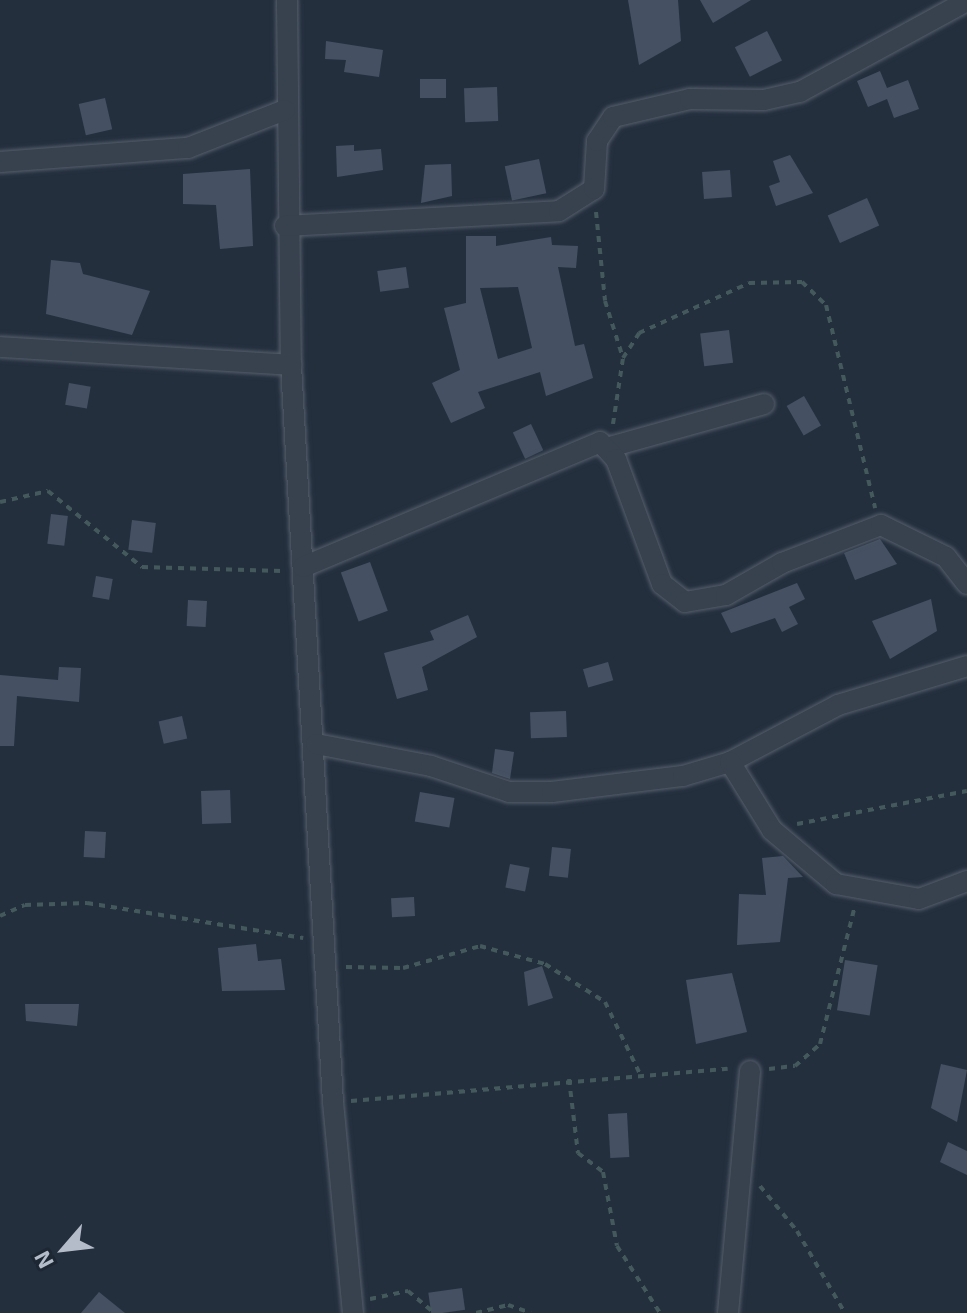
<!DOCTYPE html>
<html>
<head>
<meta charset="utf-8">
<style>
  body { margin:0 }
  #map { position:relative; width:967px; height:1313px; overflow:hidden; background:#242f3e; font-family:"Exo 2",sans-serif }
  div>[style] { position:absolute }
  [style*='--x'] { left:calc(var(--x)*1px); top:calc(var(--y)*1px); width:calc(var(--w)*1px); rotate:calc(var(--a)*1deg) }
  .building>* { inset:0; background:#455162; transform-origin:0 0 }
  .path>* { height:4px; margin-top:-2px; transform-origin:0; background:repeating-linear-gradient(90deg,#44595c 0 6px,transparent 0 12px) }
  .roads { filter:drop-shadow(0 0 2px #565f6c) drop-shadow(0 0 2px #565f6c) }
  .minor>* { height:20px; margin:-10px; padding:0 10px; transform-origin:10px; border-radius:10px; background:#38414e }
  span { translate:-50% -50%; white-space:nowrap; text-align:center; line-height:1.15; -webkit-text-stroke:7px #1d2633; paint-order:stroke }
  .north { position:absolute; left:24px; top:1209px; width:80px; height:80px; -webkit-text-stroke:6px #1d2633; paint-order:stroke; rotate:242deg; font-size:22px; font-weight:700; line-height:32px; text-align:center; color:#b4bcc9 }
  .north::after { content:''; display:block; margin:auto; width:28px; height:36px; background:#b4bcc9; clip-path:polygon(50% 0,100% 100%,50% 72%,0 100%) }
</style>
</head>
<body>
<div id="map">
  <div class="building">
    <i style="clip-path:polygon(628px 0,678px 0,681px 41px,639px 65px)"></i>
    <i style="clip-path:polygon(700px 0,751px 0,713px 23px)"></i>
    <i style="left:767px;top:31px;width:33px;height:36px;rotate:63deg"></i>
    <i style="clip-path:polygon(326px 41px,383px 50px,379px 77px,344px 72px,346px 60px,325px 59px)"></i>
    <i style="clip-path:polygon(880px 71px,887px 88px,908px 80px,919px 109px,894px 118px,887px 99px,868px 107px,857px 81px)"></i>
    <i style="left:420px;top:79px;width:26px;height:19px"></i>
    <i style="left:497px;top:87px;width:34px;height:33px;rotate:88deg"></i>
    <i style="left:105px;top:98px;width:32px;height:27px;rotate:77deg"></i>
    <i style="clip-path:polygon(354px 145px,354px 151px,381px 149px,383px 170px,337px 177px,336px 146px)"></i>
    <i style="clip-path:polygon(790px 155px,813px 193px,776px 206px,769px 186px,780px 182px,773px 161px)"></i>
    <i style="left:539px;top:159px;width:35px;height:35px;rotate:78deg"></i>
    <i style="clip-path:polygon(451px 164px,452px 196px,421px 203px,425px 165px)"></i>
    <i style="clip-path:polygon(250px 169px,253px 246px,220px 249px,216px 205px,183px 204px,183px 174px)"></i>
    <i style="left:730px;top:170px;width:27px;height:28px;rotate:86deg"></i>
    <i style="left:867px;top:198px;width:30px;height:43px;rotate:66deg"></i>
    <i style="clip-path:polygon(evenodd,466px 236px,496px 236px,496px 246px,551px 237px,552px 245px,578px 246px,576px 268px,558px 267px,575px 346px,584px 344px,593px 378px,546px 396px,540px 372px,478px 392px,485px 408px,451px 423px,432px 383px,460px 370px,444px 308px,466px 303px,466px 236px,518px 287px,532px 348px,498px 359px,480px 288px,518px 287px)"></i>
    <i style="clip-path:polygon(51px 260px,80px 263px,83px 274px,150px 291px,132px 335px,46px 314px)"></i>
    <i style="left:406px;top:267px;width:21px;height:29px;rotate:82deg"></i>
    <i style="left:729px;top:330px;width:33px;height:29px;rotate:83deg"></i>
    <i style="left:69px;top:383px;width:22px;height:22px;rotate:10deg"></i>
    <i style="left:804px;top:396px;width:34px;height:20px;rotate:60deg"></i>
    <i style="left:531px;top:424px;width:29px;height:20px;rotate:65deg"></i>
    <i style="left:51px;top:514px;width:17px;height:30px;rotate:7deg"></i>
    <i style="left:132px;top:520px;width:24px;height:30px;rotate:7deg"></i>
    <i style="clip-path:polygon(880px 539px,897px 564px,855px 580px,844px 553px)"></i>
    <i style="left:370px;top:562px;width:52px;height:31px;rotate:70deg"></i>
    <i style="left:96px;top:576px;width:17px;height:21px;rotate:10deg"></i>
    <i style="clip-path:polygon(797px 583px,805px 599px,789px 607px,798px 624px,782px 632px,775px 618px,731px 633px,721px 613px)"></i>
    <i style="clip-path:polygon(931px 599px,937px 631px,890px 659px,872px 621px)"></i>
    <i style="left:188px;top:600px;width:19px;height:26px;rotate:3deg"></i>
    <i style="clip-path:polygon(468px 615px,477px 637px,422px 667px,428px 690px,397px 699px,384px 653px,434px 640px,430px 631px)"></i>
    <i style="left:608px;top:662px;width:19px;height:26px;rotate:74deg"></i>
    <i style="clip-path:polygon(59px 667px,81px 668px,79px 702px,17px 696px,14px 746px,0 746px,0 675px,58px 680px)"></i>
    <i style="left:566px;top:711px;width:26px;height:36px;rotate:88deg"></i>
    <i style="left:182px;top:716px;width:23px;height:24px;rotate:77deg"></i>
    <i style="clip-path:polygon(495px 749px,514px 752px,510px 779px,492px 773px)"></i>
    <i style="left:230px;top:790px;width:33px;height:29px;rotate:88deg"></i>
    <i style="left:420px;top:792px;width:35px;height:30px;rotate:10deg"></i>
    <i style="left:85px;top:831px;width:21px;height:26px;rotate:3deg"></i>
    <i style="left:552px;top:847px;width:19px;height:29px;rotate:6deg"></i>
    <i style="clip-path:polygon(783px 856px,803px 877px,788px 878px,780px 942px,737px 945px,739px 894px,766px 895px,762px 858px)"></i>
    <i style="left:510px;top:864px;width:20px;height:24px;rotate:11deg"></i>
    <i style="left:414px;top:897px;width:19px;height:23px;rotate:87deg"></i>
    <i style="clip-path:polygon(256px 944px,258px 961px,281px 959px,285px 990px,222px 991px,218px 948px)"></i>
    <i style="left:845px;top:960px;width:33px;height:51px;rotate:9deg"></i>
    <i style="clip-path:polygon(542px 966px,553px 998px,528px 1006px,524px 972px)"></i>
    <i style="clip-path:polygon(732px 973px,747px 1032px,696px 1044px,686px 980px)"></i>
    <i style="clip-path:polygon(25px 1004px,79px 1004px,77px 1026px,26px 1021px)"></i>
    <i style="clip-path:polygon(941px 1064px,967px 1070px,957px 1122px,931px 1108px)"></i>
    <i style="left:627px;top:1113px;width:44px;height:19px;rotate:87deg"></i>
    <i style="clip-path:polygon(948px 1142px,967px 1151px,967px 1175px,940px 1162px)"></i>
    <i style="left:462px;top:1288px;width:22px;height:34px;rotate:82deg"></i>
    <i style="clip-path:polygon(99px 1292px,125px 1313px,81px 1313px)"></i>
  </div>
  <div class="path">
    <i style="--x:596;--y:212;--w:89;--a:84.2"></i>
    <i style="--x:605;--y:301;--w:60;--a:72.5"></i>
    <i style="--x:613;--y:424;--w:67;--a:-81.4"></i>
    <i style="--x:623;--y:358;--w:30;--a:-57"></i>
    <i style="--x:639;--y:333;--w:121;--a:-24.4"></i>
    <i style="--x:749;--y:283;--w:53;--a:-1.1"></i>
    <i style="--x:802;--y:282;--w:33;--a:44"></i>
    <i style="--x:826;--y:305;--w:209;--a:76.4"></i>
    <i style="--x:0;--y:502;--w:49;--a:-12.9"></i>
    <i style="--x:48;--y:491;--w:121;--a:39"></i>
    <i style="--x:142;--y:567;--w:140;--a:1.6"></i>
    <i style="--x:797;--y:824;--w:173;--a:-11"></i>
    <i style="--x:0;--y:916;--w:27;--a:-24"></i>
    <i style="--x:25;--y:905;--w:62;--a:-1.8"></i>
    <i style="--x:87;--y:903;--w:219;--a:9.2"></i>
    <i style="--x:346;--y:967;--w:57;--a:1"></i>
    <i style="--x:403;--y:968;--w:80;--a:-15.9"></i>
    <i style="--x:480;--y:946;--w:67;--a:15.5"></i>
    <i style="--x:545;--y:964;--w:71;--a:32.3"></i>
    <i style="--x:605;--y:1002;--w:78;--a:64.1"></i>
    <i style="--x:769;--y:1069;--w:26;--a:-7"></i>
    <i style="--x:795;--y:1066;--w:33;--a:-41"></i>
    <i style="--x:820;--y:1044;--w:142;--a:-75.8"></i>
    <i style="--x:569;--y:1079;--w:75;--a:83.1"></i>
    <i style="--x:578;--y:1153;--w:31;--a:37"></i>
    <i style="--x:603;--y:1172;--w:75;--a:79.3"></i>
    <i style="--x:617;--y:1246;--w:80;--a:57.3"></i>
    <i style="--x:351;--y:1101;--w:378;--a:-4.9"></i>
    <i style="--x:760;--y:1186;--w:58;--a:50.6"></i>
    <i style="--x:797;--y:1231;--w:95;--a:59.7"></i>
    <i style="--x:370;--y:1299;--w:39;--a:-12"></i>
    <i style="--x:408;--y:1291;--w:34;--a:40"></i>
    <i style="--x:476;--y:1313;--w:33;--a:-14"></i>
    <i style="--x:508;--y:1305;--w:24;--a:19"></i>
  </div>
  <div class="roads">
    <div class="minor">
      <i style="--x:287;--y:0;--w:365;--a:89.4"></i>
      <i style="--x:291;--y:365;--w:738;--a:86.74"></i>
      <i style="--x:333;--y:1102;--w:212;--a:84.6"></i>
      <i style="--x:0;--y:162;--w:189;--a:-4.3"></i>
      <i style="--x:188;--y:148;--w:104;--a:-21.4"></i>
      <i style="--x:285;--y:226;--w:274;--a:-3.1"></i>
      <i style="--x:559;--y:211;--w:41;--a:-32.2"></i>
      <i style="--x:594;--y:189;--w:48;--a:-86.4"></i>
      <i style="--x:597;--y:141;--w:29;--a:-56"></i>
      <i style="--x:613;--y:117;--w:79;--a:-13.2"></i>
      <i style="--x:690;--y:99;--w:74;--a:0.8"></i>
      <i style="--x:764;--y:100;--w:37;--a:-13"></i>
      <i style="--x:800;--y:92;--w:190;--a:-28.6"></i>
      <i style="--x:0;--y:347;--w:292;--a:3.5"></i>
      <i style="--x:610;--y:447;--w:160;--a:-15.6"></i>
      <i style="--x:303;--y:567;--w:322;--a:-22.8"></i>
      <i style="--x:600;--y:442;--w:23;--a:47"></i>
      <i style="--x:616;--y:459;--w:133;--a:69.8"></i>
      <i style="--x:662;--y:584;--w:29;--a:38"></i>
      <i style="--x:685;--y:602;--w:42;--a:-9.7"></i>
      <i style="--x:726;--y:595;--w:64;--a:-29.7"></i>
      <i style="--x:782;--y:563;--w:106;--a:-21"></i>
      <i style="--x:881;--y:525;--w:72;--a:26.2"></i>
      <i style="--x:946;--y:557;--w:34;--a:52"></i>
      <i style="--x:316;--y:744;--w:117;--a:10.8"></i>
      <i style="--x:431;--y:766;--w:82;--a:18.4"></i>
      <i style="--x:509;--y:792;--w:43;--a:0"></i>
      <i style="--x:552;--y:792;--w:132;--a:-7"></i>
      <i style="--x:683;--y:776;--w:49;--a:-16.6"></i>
      <i style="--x:730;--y:762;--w:122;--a:-27.8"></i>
      <i style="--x:838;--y:705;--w:135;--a:-16.8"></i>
      <i style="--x:730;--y:762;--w:80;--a:58.3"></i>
      <i style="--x:772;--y:830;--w:84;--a:40.2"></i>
      <i style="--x:836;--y:884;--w:84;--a:10.2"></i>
      <i style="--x:919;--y:899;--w:51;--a:-20.6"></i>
      <i style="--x:728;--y:1313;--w:243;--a:-84.8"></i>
    </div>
  </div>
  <div class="north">N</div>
</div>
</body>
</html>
